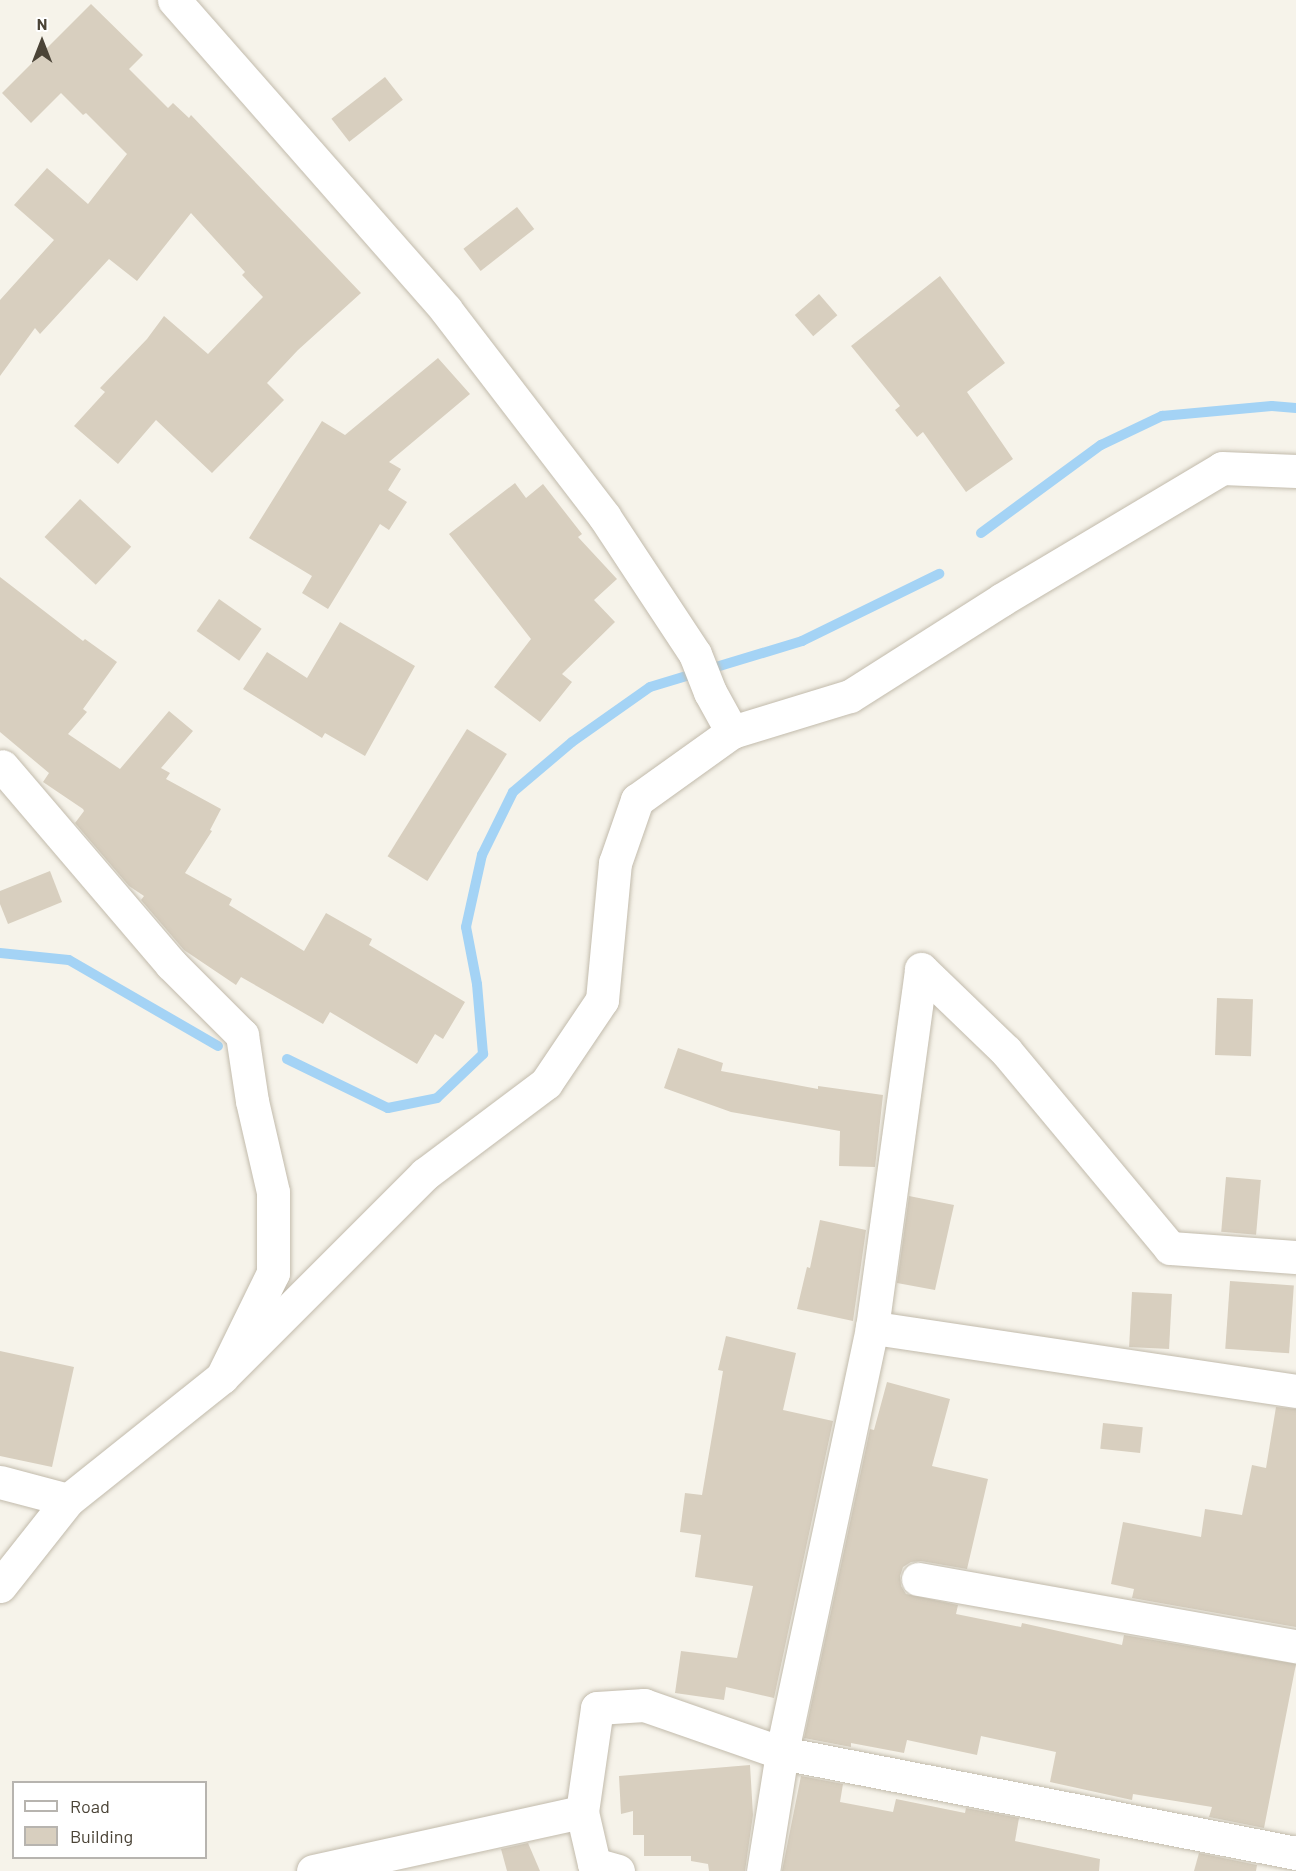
<!DOCTYPE html>
<html>
<head>
<meta charset="utf-8">
<style>
  body { margin:0 }
  #map { position:relative; width:1296px; height:1871px; overflow:hidden; background:#f6f3ea; font-family:Barlow,sans-serif }
  div>[style] { position:absolute }
  [style*='--x'] { left:calc(var(--x)*1px); top:calc(var(--y)*1px); width:calc(var(--w)*1px); rotate:calc(var(--a)*1deg) }
  .stream>* { height:10px; margin:-5px; padding:0 5px; transform-origin:5px; border-radius:5px; background:#a4d3f5 }
  .building>* { inset:0; background:#d8cfbf; transform-origin:0 0 }
  .roads { filter:drop-shadow(0 0 2px #c2bbac) drop-shadow(0 0 2px #c2bbac) }
  .minor>* { height:33px; margin:-16.5px; padding:0 16.5px; transform-origin:16.5px; border-radius:16.5px; background:#fff }
  span { translate:-50% -50%; white-space:nowrap; text-align:center; line-height:1.15; -webkit-text-stroke:5px #fff; paint-order:stroke }
  .legend { position:absolute; left:12px; top:1781px; width:195px; height:78px; box-sizing:border-box; background:#fff; border:2px solid #b7b4af; margin:0; padding:8px 10px; list-style:none; font-size:18px; color:#4b4437 }
  .legend li { display:flex; align-items:center; gap:12px; height:30px }
  .legend b { width:30px; border:2px solid #b7b4af }
  .north { position:absolute; left:12px; top:12px; width:60px; height:60px; -webkit-text-stroke:4px #fff; paint-order:stroke; rotate:0deg; font-size:16px; font-weight:700; line-height:24px; text-align:center; color:#4b4437 }
  .north::after { content:''; display:block; margin:auto; width:21px; height:27px; background:#4b4437; clip-path:polygon(50% 0,100% 100%,50% 72%,0 100%) }
</style>
</head>
<body>
<div id="map">
  <div class="stream">
    <i style="--x:981;--y:533;--w:149;--a:-36.3"></i>
    <i style="--x:1101;--y:445;--w:68;--a:-25.4"></i>
    <i style="--x:1162;--y:416;--w:110;--a:-5.2"></i>
    <i style="--x:1272;--y:406;--w:24;--a:5"></i>
    <i style="--x:0;--y:953;--w:69;--a:5.8"></i>
    <i style="--x:69;--y:960;--w:172;--a:30"></i>
    <i style="--x:287;--y:1059;--w:112;--a:25.9"></i>
    <i style="--x:388;--y:1108;--w:50;--a:-11.5"></i>
    <i style="--x:437;--y:1098;--w:64;--a:-43.7"></i>
    <i style="--x:483;--y:1054;--w:70;--a:-94.9"></i>
    <i style="--x:477;--y:984;--w:58;--a:-100.9"></i>
    <i style="--x:466;--y:927;--w:74;--a:-77.5"></i>
    <i style="--x:482;--y:855;--w:70;--a:-63.8"></i>
    <i style="--x:513;--y:792;--w:77;--a:-40.3"></i>
    <i style="--x:572;--y:742;--w:95;--a:-35.2"></i>
    <i style="--x:650;--y:687;--w:159;--a:-16.8"></i>
    <i style="--x:802;--y:641;--w:153;--a:-26.1"></i>
  </div>
  <div class="building">
    <i style="clip-path:polygon(91px 4px,143px 55px,129px 69px,168px 108px,173px 103px,189px 118px,191px 115px,361px 293px,298px 350px,267px 383px,284px 400px,212px 473px,156px 420px,118px 464px,74px 426px,105px 392px,100px 388px,147px 339px,164px 316px,208px 354px,263px 297px,242px 275px,245px 272px,191px 213px,137px 281px,109px 259px,40px 334px,35px 328px,0 376px,0 300px,54px 240px,14px 205px,47px 168px,88px 204px,127px 154px,86px 113px,83px 115px,61px 93px,31px 123px,2px 93px)"></i>
    <i style="left:385px;top:77px;width:29px;height:68px;rotate:52deg"></i>
    <i style="left:517px;top:207px;width:28px;height:68px;rotate:52deg"></i>
    <i style="clip-path:polygon(940px 276px,1005px 363px,967px 392px,1013px 459px,966px 492px,923px 432px,917px 437px,895px 410px,900px 406px,851px 346px)"></i>
    <i style="left:819px;top:294px;width:28px;height:32px;rotate:49deg"></i>
    <i style="clip-path:polygon(438px 358px,470px 394px,389px 462px,401px 469px,388px 490px,407px 502px,389px 530px,380px 524px,328px 609px,302px 593px,312px 576px,249px 538px,322px 421px,345px 435px)"></i>
    <i style="clip-path:polygon(515px 483px,526px 498px,543px 484px,582px 534px,578px 537px,617px 579px,594px 600px,615px 622px,562px 674px,572px 682px,540px 722px,494px 687px,531px 639px,449px 534px)"></i>
    <i style="left:80px;top:499px;width:70px;height:52px;rotate:43deg"></i>
    <i style="clip-path:polygon(0 577px,83px 641px,85px 639px,117px 662px,83px 709px,87px 712px,68px 734px,120px 769px,169px 711px,193px 731px,161px 768px,170px 773px,166px 779px,221px 809px,210px 830px,212px 831px,185px 873px,232px 899px,229px 905px,304px 951px,326px 913px,372px 939px,369px 945px,465px 1002px,443px 1039px,435px 1034px,417px 1064px,330px 1012px,323px 1024px,241px 977px,236px 985px,184px 950px,141px 900px,144px 896px,129px 886px,75px 823px,84px 811px,83px 809px,43px 782px,49px 773px,0 732px)"></i>
    <i style="left:219px;top:599px;width:52px;height:39px;rotate:35deg"></i>
    <i style="clip-path:polygon(340px 622px,415px 666px,365px 756px,325px 733px,322px 738px,243px 689px,267px 652px,307px 678px)"></i>
    <i style="left:467px;top:729px;width:47px;height:150px;rotate:32deg"></i>
    <i style="clip-path:polygon(50px 871px,62px 902px,8px 924px,0 904px,0 891px)"></i>
    <i style="left:1217px;top:998px;width:36px;height:57px;rotate:2deg"></i>
    <i style="clip-path:polygon(678px 1048px,723px 1063px,721px 1071px,818px 1089px,818px 1086px,883px 1095px,875px 1167px,839px 1166px,840px 1131px,731px 1112px,664px 1088px)"></i>
    <i style="left:1226px;top:1177px;width:35px;height:55px;rotate:5deg"></i>
    <i style="clip-path:polygon(909px 1196px,954px 1205px,935px 1290px,897px 1283px)"></i>
    <i style="clip-path:polygon(820px 1220px,866px 1230px,853px 1321px,797px 1309px,807px 1267px,810px 1268px)"></i>
    <i style="left:1230px;top:1281px;width:64px;height:68px;rotate:4deg"></i>
    <i style="left:1132px;top:1292px;width:40px;height:55px;rotate:3deg"></i>
    <i style="clip-path:polygon(726px 1336px,796px 1353px,783px 1410px,833px 1421px,774px 1698px,726px 1687px,724px 1700px,675px 1693px,681px 1651px,737px 1658px,753px 1586px,695px 1577px,701px 1535px,680px 1532px,685px 1493px,702px 1495px,723px 1371px,718px 1370px)"></i>
    <i style="clip-path:polygon(0 1351px,74px 1367px,52px 1467px,0 1456px)"></i>
    <i style="clip-path:polygon(887px 1382px,950px 1399px,932px 1466px,988px 1479px,967px 1569px,921px 1561px,911px 1562px,903px 1567px,900px 1576px,901px 1586px,906px 1594px,958px 1605px,956px 1614px,1021px 1627px,1022px 1623px,1122px 1645px,1124px 1635px,1296px 1664px,1264px 1828px,1209px 1817px,1212px 1807px,1133px 1794px,1132px 1800px,1050px 1782px,1056px 1752px,981px 1736px,977px 1755px,907px 1740px,904px 1753px,851px 1743px,851px 1747px,804px 1738px,870px 1429px,874px 1430px)"></i>
    <i style="clip-path:polygon(1276px 1407px,1296px 1409px,1296px 1627px,1132px 1598px,1134px 1589px,1111px 1584px,1123px 1522px,1201px 1537px,1205px 1509px,1242px 1515px,1252px 1465px,1266px 1468px)"></i>
    <i style="left:1103px;top:1423px;width:40px;height:26px;rotate:6deg"></i>
    <i style="clip-path:polygon(750px 1765px,753px 1815px,745px 1871px,709px 1871px,708px 1864px,691px 1861px,691px 1856px,644px 1856px,644px 1835px,633px 1835px,633px 1811px,621px 1814px,619px 1776px)"></i>
    <i style="clip-path:polygon(801px 1776px,843px 1784px,840px 1802px,893px 1812px,896px 1799px,965px 1813px,966px 1808px,1019px 1818px,1015px 1841px,1100px 1859px,1099px 1871px,782px 1871px)"></i>
    <i style="clip-path:polygon(528px 1843px,540px 1871px,507px 1871px,501px 1849px)"></i>
    <i style="clip-path:polygon(1199px 1853px,1257px 1865px,1256px 1871px,1194px 1871px)"></i>
  </div>
  <div class="roads">
    <div class="minor">
      <i style="--x:174;--y:0;--w:412;--a:48.7"></i>
      <i style="--x:446;--y:310;--w:260;--a:52.5"></i>
      <i style="--x:604;--y:516;--w:165;--a:56.6"></i>
      <i style="--x:695;--y:654;--w:41;--a:68.5"></i>
      <i style="--x:710;--y:692;--w:46;--a:61.2"></i>
      <i style="--x:872;--y:1328;--w:362;--a:-82.2"></i>
      <i style="--x:921;--y:969;--w:118;--a:44"></i>
      <i style="--x:1006;--y:1051;--w:256;--a:50.2"></i>
      <i style="--x:1170;--y:1248;--w:126;--a:4.1"></i>
      <i style="--x:222;--y:1377;--w:287;--a:-45"></i>
      <i style="--x:425;--y:1174;--w:151;--a:-36.9"></i>
      <i style="--x:546;--y:1083;--w:100;--a:-56"></i>
      <i style="--x:602;--y:1000;--w:138;--a:-84.6"></i>
      <i style="--x:615;--y:863;--w:67;--a:-70.8"></i>
      <i style="--x:637;--y:800;--w:117;--a:-35.6"></i>
      <i style="--x:732;--y:732;--w:123;--a:-17"></i>
      <i style="--x:850;--y:696;--w:179;--a:-32.4"></i>
      <i style="--x:1001;--y:600;--w:257;--a:-30.8"></i>
      <i style="--x:1222;--y:468;--w:74;--a:2.3"></i>
      <i style="--x:1296;--y:1391;--w:429;--a:-171.5"></i>
      <i style="--x:872;--y:1328;--w:434;--a:102"></i>
      <i style="--x:782;--y:1753;--w:524;--a:11.01"></i>
      <i style="--x:0;--y:1482;--w:70;--a:14.8"></i>
      <i style="--x:918;--y:1579;--w:384;--a:10.1"></i>
      <i style="--x:0;--y:1586;--w:110;--a:-51.7"></i>
      <i style="--x:68;--y:1500;--w:197;--a:-38.6"></i>
      <i style="--x:222;--y:1377;--w:116;--a:-63.9"></i>
      <i style="--x:273;--y:1273;--w:81;--a:-90"></i>
      <i style="--x:273;--y:1192;--w:93;--a:-103"></i>
      <i style="--x:252;--y:1101;--w:67;--a:-98.6"></i>
      <i style="--x:242;--y:1035;--w:100;--a:-135"></i>
      <i style="--x:171;--y:964;--w:260;--a:-130.5"></i>
      <i style="--x:582;--y:1812;--w:53;--a:77"></i>
      <i style="--x:594;--y:1864;--w:25;--a:16"></i>
      <i style="--x:313;--y:1871;--w:275;--a:-12.4"></i>
      <i style="--x:582;--y:1812;--w:105;--a:-81.8"></i>
      <i style="--x:597;--y:1708;--w:47;--a:-3.7"></i>
      <i style="--x:644;--y:1705;--w:146;--a:19.2"></i>
      <i style="--x:782;--y:1753;--w:120;--a:99.1"></i>
    </div>
  </div>
  <ul class="legend">
  <li><b style="height:8px;background:#fff"></b>Road</li>
  <li><b style="height:16px;background:#d8cfbf"></b>Building</li>
  </ul>
  <div class="north">N</div>
</div>
</body>
</html>
